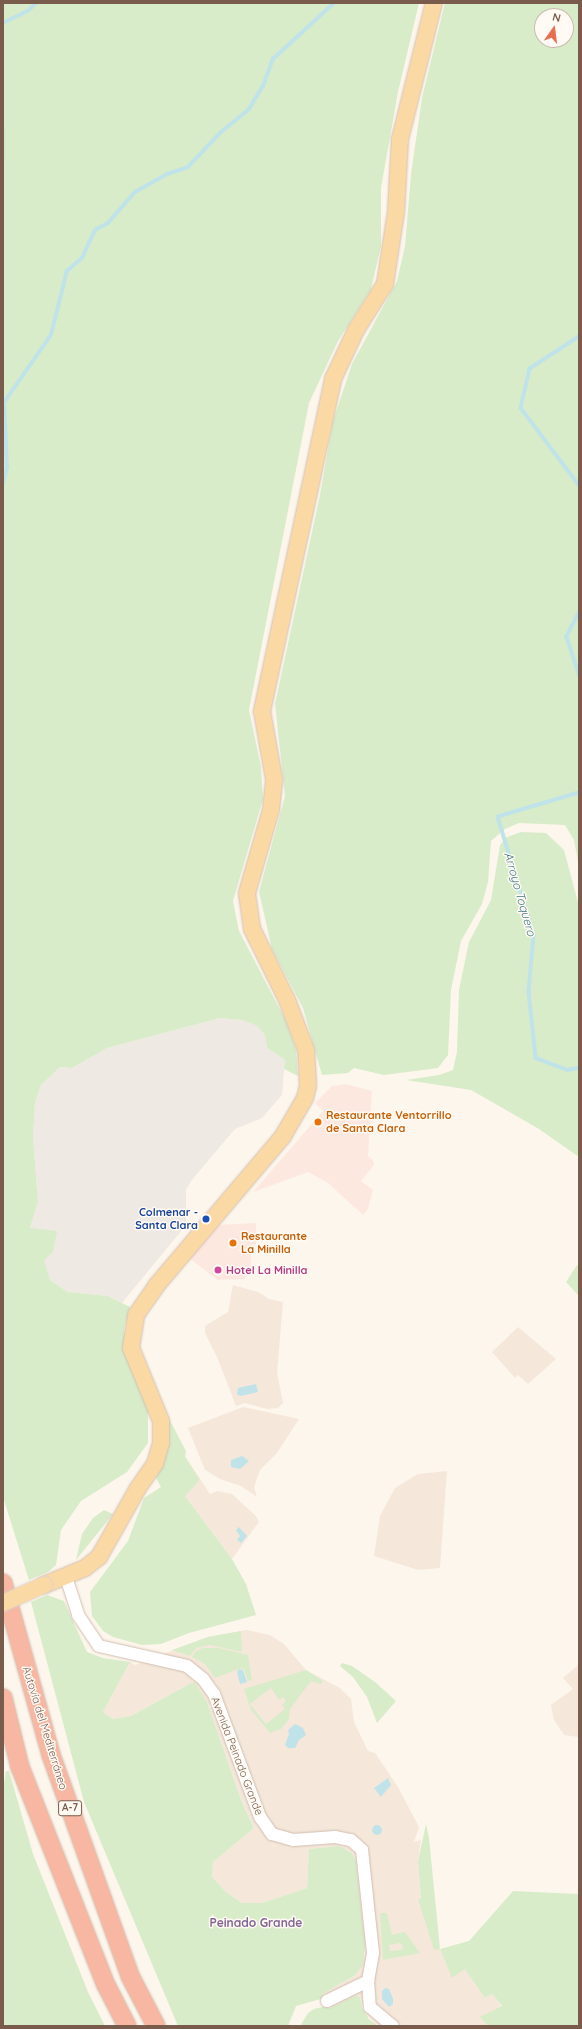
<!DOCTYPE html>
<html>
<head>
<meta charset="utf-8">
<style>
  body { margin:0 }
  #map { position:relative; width:582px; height:2029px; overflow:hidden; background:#fdf6ec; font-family:Quicksand,sans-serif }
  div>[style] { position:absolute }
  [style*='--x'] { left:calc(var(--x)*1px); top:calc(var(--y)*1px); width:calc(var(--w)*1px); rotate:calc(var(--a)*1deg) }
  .residential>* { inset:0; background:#f5e8da }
  .commercial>* { inset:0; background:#fde8e0 }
  .industrial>* { inset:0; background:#efe9e4 }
  .green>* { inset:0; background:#d8ecc9 }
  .water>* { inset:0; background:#bfe3e8 }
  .round { border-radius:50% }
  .stream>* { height:3.5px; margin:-1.75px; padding:0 1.75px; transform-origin:1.75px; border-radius:1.75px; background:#bfe3e8 }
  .roads { filter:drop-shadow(0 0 1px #d1beb0) drop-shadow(0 0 1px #d1beb0) }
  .minor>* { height:12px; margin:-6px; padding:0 6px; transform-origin:6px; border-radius:6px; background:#fff }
  .major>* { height:16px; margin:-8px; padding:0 8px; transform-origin:8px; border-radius:8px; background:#fbd9a5 }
  .highway>* { height:18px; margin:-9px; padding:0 9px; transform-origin:9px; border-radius:9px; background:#f7b7a3 }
  .bridges { filter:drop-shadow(0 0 1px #dad1cd) drop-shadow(0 0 1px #dad1cd) }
  .major-bridge>* { height:16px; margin:-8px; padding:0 8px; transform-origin:8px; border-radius:8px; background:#fbd9a5 }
  .dots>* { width:11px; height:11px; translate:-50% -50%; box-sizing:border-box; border:2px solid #fffaf3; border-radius:50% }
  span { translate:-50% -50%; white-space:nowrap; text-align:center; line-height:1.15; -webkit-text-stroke:3px #fffaf3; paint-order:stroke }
  .shield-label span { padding:1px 3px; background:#fffaf3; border:1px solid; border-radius:3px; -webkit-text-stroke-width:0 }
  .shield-label { font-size:10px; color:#7a5c4d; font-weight:700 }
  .food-label { font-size:11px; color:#c56008; font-weight:700 }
  .left { translate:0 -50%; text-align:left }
  .transit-label { font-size:11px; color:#164399; font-weight:700 }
  .right { translate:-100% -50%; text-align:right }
  .hotel-label { font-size:11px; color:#b23c85; font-weight:700 }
  .street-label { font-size:11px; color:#7a5c4d }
  .water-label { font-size:12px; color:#437c86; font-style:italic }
  .neighbourhood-label { font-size:12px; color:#846695; font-weight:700 }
  .frame { position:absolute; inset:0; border:4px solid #7a5c4d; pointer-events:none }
  .north { position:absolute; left:534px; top:8px; width:40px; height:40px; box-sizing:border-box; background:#fffaf3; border:1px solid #cabbb1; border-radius:50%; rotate:14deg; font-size:11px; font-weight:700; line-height:16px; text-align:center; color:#7a5c4d }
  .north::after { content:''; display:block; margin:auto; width:14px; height:18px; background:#e76f51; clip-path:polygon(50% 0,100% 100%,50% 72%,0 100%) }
</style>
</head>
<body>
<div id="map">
  <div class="residential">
    <i style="clip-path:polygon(233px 1285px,258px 1292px,269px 1299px,283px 1302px,277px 1373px,283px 1403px,278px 1408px,267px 1409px,245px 1403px,236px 1406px,217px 1357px,205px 1333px,205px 1326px,228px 1312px)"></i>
    <i style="clip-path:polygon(518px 1327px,556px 1359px,528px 1384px,518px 1375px,515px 1378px,492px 1352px)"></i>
    <i style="clip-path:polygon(243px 1407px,299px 1419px,277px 1453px,260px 1470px,254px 1487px,257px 1497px,241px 1486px,220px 1479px,205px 1470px,188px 1428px)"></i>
    <i style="clip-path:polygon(185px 1456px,210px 1494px,217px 1491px,232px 1494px,256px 1516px,259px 1522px,232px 1559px,185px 1496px)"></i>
    <i style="clip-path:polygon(447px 1471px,440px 1568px,418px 1570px,374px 1556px,380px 1516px,395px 1488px,418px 1474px)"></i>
    <i style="clip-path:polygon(247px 1630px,270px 1635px,284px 1644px,306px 1670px,340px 1688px,351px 1699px,354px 1722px,368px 1751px,375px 1753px,398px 1787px,419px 1827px,414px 1842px,421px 1840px,418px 1861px,421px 1899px,418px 1899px,452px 1977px,465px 1968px,485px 1998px,492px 1994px,502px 2007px,481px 2017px,488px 2026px,378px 2026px,365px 2013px,360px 1997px,330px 2008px,322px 1994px,354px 1976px,365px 1955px,356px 1861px,352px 1853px,339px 1846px,309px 1849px,307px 1888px,262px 1903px,242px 1903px,227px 1893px,212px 1877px,213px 1862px,254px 1828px,243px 1805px,207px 1702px,196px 1684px,193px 1682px,131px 1716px,113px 1719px,103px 1712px,130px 1662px,135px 1665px,208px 1637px)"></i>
    <i style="clip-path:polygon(577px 1666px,579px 1666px,579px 1737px,564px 1735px,554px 1720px,551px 1705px,573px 1689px,563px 1678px)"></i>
  </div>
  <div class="commercial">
    <i style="clip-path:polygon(346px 1084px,372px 1091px,368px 1156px,373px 1160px,374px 1165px,361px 1181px,373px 1190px,368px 1209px,363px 1215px,328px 1183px,308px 1172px,253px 1192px,323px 1111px,315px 1103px,332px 1086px)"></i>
    <i style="clip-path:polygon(256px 1223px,256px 1245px,252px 1245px,250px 1272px,244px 1279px,218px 1280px,189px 1258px,219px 1225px)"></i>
  </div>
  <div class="industrial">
    <i style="clip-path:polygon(220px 1018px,242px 1020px,257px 1026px,265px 1035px,267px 1048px,285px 1060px,282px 1095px,262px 1118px,235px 1129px,191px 1181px,186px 1190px,186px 1225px,122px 1303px,108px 1296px,68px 1292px,50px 1280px,30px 1228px,38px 1202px,33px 1136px,35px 1103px,41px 1085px,60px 1067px,72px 1068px,107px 1048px)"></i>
  </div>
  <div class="green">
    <i style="clip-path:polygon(3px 3px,419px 3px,398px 92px,381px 188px,381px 246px,371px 289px,338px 341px,309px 403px,249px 710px,261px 767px,263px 799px,233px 901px,239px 931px,285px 1019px,296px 1050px,298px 1076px,284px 1069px,285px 1060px,267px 1048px,265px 1035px,257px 1026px,242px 1020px,220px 1018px,107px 1048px,72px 1068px,60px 1067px,41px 1085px,35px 1103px,33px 1136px,38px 1202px,30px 1228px,57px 1231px,53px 1252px,44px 1260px,50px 1280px,68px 1292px,108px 1296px,130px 1307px,124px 1329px,126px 1351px,148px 1405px,148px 1443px,127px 1472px,81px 1501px,61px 1530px,56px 1565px,48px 1572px,29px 1580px,3px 1497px)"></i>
    <i style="clip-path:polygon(evenodd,445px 3px,579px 3px,579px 867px,574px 840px,565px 825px,519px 823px,505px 829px,491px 841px,488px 882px,482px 904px,461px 941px,451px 990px,448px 1055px,438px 1068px,384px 1075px,354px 1068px,348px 1073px,322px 1075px,303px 1008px,272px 949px,259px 892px,285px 796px,275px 704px,320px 495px,333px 421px,352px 364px,397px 281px,405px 246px,411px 174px,422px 98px,445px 3px,542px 16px,566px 16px,566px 40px,542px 40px,542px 16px)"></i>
    <i style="clip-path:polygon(521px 832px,546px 833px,564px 850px,579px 906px,579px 1157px,539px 1129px,471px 1090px,406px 1080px,439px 1075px,453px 1070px,457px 1052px,459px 990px,469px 942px,491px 900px,500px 845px,507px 837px)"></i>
    <i style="clip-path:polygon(577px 1265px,579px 1267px,579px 1296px,566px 1282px)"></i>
    <i style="clip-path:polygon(166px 1413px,186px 1451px,185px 1457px,200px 1480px,185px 1496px,232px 1559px,246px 1584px,256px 1615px,189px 1633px,161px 1644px,142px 1645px,113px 1637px,103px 1631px,92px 1616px,90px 1592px,128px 1541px,144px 1498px,161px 1487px,156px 1478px,164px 1461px,169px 1437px)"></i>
    <i style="clip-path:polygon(104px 1510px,113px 1514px,76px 1560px,82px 1534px,93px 1518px)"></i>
    <i style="clip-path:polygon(47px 1595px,64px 1601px,87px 1652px,103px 1658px,130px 1662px,103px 1712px,113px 1719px,131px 1716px,193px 1682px,196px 1684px,207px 1702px,243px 1805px,254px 1828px,213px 1862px,212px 1877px,227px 1893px,242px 1903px,262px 1903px,307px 1888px,309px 1849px,339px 1846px,352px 1853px,356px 1861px,365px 1946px,363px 1965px,354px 1976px,322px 1994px,324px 1998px,296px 2006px,288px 2026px,178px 2026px,84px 1802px,31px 1602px)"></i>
    <i style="clip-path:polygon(241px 1631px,242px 1652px,210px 1645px,196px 1648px,190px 1656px,172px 1650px,208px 1637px)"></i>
    <i style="clip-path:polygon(203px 1648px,219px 1648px,248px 1655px,252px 1680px,248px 1681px,244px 1669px,241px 1668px,215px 1678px,205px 1664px,192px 1657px,196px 1651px)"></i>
    <i style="clip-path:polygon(342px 1663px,352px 1666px,375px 1682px,396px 1701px,377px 1723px,367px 1697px,353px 1677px,340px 1666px)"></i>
    <i style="clip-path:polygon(evenodd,306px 1670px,323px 1681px,321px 1684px,311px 1681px,290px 1709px,289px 1719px,281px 1729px,270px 1733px,251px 1710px,244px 1689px,306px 1670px,271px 1688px,279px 1700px,283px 1697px,286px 1701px,282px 1705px,285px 1709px,266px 1724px,250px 1704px,271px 1688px)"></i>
    <i style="clip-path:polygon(6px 1771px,9px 1771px,33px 1854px,88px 1992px,105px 2026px,3px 2026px,3px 1791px)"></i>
    <i style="clip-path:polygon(426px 1824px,429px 1838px,440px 1949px,469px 1941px,513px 1891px,579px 1894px,579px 2026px,488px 2026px,480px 2017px,502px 2006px,492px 1994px,485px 1998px,465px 1969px,452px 1978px,440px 1949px,434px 1950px,418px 1899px,421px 1899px,418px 1861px)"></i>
    <i style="clip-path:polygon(evenodd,380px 1913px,387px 1913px,392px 1935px,405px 1932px,420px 1953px,383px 1960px,380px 1913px,400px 1943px,403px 1946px,402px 1950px,390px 1951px,389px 1945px,400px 1943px)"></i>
    <i style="clip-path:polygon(355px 1996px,360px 1997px,362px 2008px,369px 2019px,378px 2026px,300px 2026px,308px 2013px,314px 2009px,327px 2006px,330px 2008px)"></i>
  </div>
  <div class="water">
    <i style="clip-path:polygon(256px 1384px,258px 1392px,240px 1396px,237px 1394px,238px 1388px)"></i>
    <i style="clip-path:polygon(242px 1456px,249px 1461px,240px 1469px,231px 1467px,231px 1460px)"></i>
    <i style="clip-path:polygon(239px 1527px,247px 1536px,241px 1543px,237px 1540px,240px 1536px,236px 1530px)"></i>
    <i style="clip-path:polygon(239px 1669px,243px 1670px,247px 1682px,240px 1684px,237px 1672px)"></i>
    <i style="clip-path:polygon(295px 1724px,303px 1728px,306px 1735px,299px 1740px,295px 1748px,288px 1748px,285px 1745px,289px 1734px,288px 1730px)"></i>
    <i style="clip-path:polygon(388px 1778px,391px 1785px,381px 1797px,374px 1788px)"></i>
    <i class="round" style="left:372px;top:1825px;width:10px;height:10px"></i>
    <i style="clip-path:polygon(385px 1988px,389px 1989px,393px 1999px,393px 2004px,389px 2007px,382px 1999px,382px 1991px)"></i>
  </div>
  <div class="stream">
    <i style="--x:3;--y:23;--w:28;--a:-26"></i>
    <i style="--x:28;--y:11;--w:11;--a:-45"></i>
    <i style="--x:3;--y:129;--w:30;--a:90"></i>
    <i style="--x:579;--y:337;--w:59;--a:146.9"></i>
    <i style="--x:530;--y:369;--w:40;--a:103"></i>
    <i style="--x:521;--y:408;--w:96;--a:53"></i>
    <i style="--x:5;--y:401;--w:80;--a:-55.1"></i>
    <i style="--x:51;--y:335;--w:66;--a:-76"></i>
    <i style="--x:67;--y:271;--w:20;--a:-41"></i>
    <i style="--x:82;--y:258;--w:31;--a:-65"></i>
    <i style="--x:95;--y:230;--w:15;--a:-28"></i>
    <i style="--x:108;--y:223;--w:41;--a:-48.9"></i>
    <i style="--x:135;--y:192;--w:37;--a:-29"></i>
    <i style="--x:167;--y:174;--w:22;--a:-18"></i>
    <i style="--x:188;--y:167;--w:48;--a:-46.7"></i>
    <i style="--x:221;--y:132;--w:36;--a:-39"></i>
    <i style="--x:249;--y:109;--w:27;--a:-59"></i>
    <i style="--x:263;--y:86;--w:29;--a:-70"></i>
    <i style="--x:273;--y:59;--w:83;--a:-42.6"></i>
    <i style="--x:3;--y:483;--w:16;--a:-75"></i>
    <i style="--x:7;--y:468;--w:67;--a:-92.6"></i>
    <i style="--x:579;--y:613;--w:27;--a:117"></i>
    <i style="--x:567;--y:637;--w:40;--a:72"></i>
    <i style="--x:579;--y:793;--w:84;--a:163.5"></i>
    <i style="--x:498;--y:817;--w:123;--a:73"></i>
    <i style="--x:534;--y:935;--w:57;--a:95"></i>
    <i style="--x:529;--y:992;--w:66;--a:83.9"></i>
    <i style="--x:536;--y:1058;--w:33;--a:21"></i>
    <i style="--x:567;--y:1070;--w:12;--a:-9"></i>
  </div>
  <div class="roads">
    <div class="minor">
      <i style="--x:66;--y:1577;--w:40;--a:72"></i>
      <i style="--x:78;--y:1615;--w:37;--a:56"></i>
      <i style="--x:99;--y:1646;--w:90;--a:12.8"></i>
      <i style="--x:187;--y:1666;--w:21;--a:39"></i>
      <i style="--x:203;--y:1679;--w:19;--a:54"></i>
      <i style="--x:214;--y:1694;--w:131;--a:69.5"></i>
      <i style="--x:260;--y:1817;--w:21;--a:55"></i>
      <i style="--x:272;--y:1834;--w:22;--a:16"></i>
      <i style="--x:293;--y:1840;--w:42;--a:-4.1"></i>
      <i style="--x:335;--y:1837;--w:16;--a:11"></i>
      <i style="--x:351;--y:1840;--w:15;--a:42"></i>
      <i style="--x:362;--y:1850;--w:104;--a:83.9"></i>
      <i style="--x:373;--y:1953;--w:28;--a:100"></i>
      <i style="--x:368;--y:1981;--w:26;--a:86"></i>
      <i style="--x:370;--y:2007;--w:30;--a:40"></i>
      <i style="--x:327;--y:2001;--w:46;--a:-26"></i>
    </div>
    <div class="major">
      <i style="--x:44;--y:1585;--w:44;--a:-22.5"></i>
      <i style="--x:85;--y:1568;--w:18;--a:-38"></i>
      <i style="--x:99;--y:1557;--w:79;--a:-60.5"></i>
      <i style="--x:138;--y:1488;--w:29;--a:-55"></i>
      <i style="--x:155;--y:1464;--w:22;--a:-74"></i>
      <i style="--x:161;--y:1443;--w:22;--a:-90"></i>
      <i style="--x:161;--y:1421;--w:79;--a:-112.3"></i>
      <i style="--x:131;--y:1348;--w:33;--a:-81"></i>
      <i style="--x:136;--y:1315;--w:35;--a:-55"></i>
      <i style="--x:156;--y:1286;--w:197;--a:-49.7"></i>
      <i style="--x:283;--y:1136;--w:44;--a:-59.9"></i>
      <i style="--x:305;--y:1098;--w:12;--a:-76"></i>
      <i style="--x:308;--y:1086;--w:36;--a:-93"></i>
      <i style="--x:306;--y:1050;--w:53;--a:-110.8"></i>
      <i style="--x:287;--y:1000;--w:79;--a:-116.2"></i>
      <i style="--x:252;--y:929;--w:36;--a:-98"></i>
      <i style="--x:247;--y:893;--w:86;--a:-73.9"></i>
      <i style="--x:271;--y:810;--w:31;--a:-84"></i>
      <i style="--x:274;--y:779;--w:69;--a:-100"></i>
      <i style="--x:262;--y:711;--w:340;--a:-77.9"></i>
      <i style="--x:333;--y:379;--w:54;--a:-64.9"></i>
      <i style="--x:356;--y:330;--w:54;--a:-57.8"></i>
      <i style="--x:385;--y:284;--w:73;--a:-81.3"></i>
      <i style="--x:396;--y:212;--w:73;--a:-86.9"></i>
      <i style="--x:400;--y:139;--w:140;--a:-76"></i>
    </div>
    <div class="highway">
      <i style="--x:3;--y:1583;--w:179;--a:74.4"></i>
      <i style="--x:51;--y:1755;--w:235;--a:70.3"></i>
      <i style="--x:130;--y:1976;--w:56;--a:62.5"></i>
      <i style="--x:3;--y:1698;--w:71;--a:76.2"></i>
      <i style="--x:20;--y:1767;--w:234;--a:68.5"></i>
      <i style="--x:106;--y:1985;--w:46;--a:62.9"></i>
    </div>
  </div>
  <div class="bridges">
    <div class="major-bridge">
      <i style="--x:3;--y:1603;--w:45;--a:-23.7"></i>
    </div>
  </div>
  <div class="dots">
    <i style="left:318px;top:1122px;background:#e8710a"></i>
    <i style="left:206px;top:1219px;background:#1a4fb4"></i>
    <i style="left:233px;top:1243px;background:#e8710a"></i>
    <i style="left:218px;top:1270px;background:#d1479c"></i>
  </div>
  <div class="shield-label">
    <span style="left:70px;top:1808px">A-7</span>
  </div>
  <div class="food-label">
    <span class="left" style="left:326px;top:1122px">Restaurante Ventorrillo<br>de Santa Clara</span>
    <span class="left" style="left:241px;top:1243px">Restaurante<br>La Minilla</span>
  </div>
  <div class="transit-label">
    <span class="right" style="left:198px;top:1219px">Colmenar -<br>Santa Clara</span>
  </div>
  <div class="hotel-label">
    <span class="left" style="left:226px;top:1270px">Hotel La Minilla</span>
  </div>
  <div class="street-label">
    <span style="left:45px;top:1728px;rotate:73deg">Autovía del Mediterráneo</span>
    <span style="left:237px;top:1756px;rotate:69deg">Avenida Peinado Grande</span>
  </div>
  <div class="water-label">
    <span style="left:520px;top:894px;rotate:74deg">Arroyo Toquero</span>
  </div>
  <div class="neighbourhood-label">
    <span style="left:256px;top:1923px">Peinado Grande</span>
  </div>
  <div class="frame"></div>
  <div class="north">N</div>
</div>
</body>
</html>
